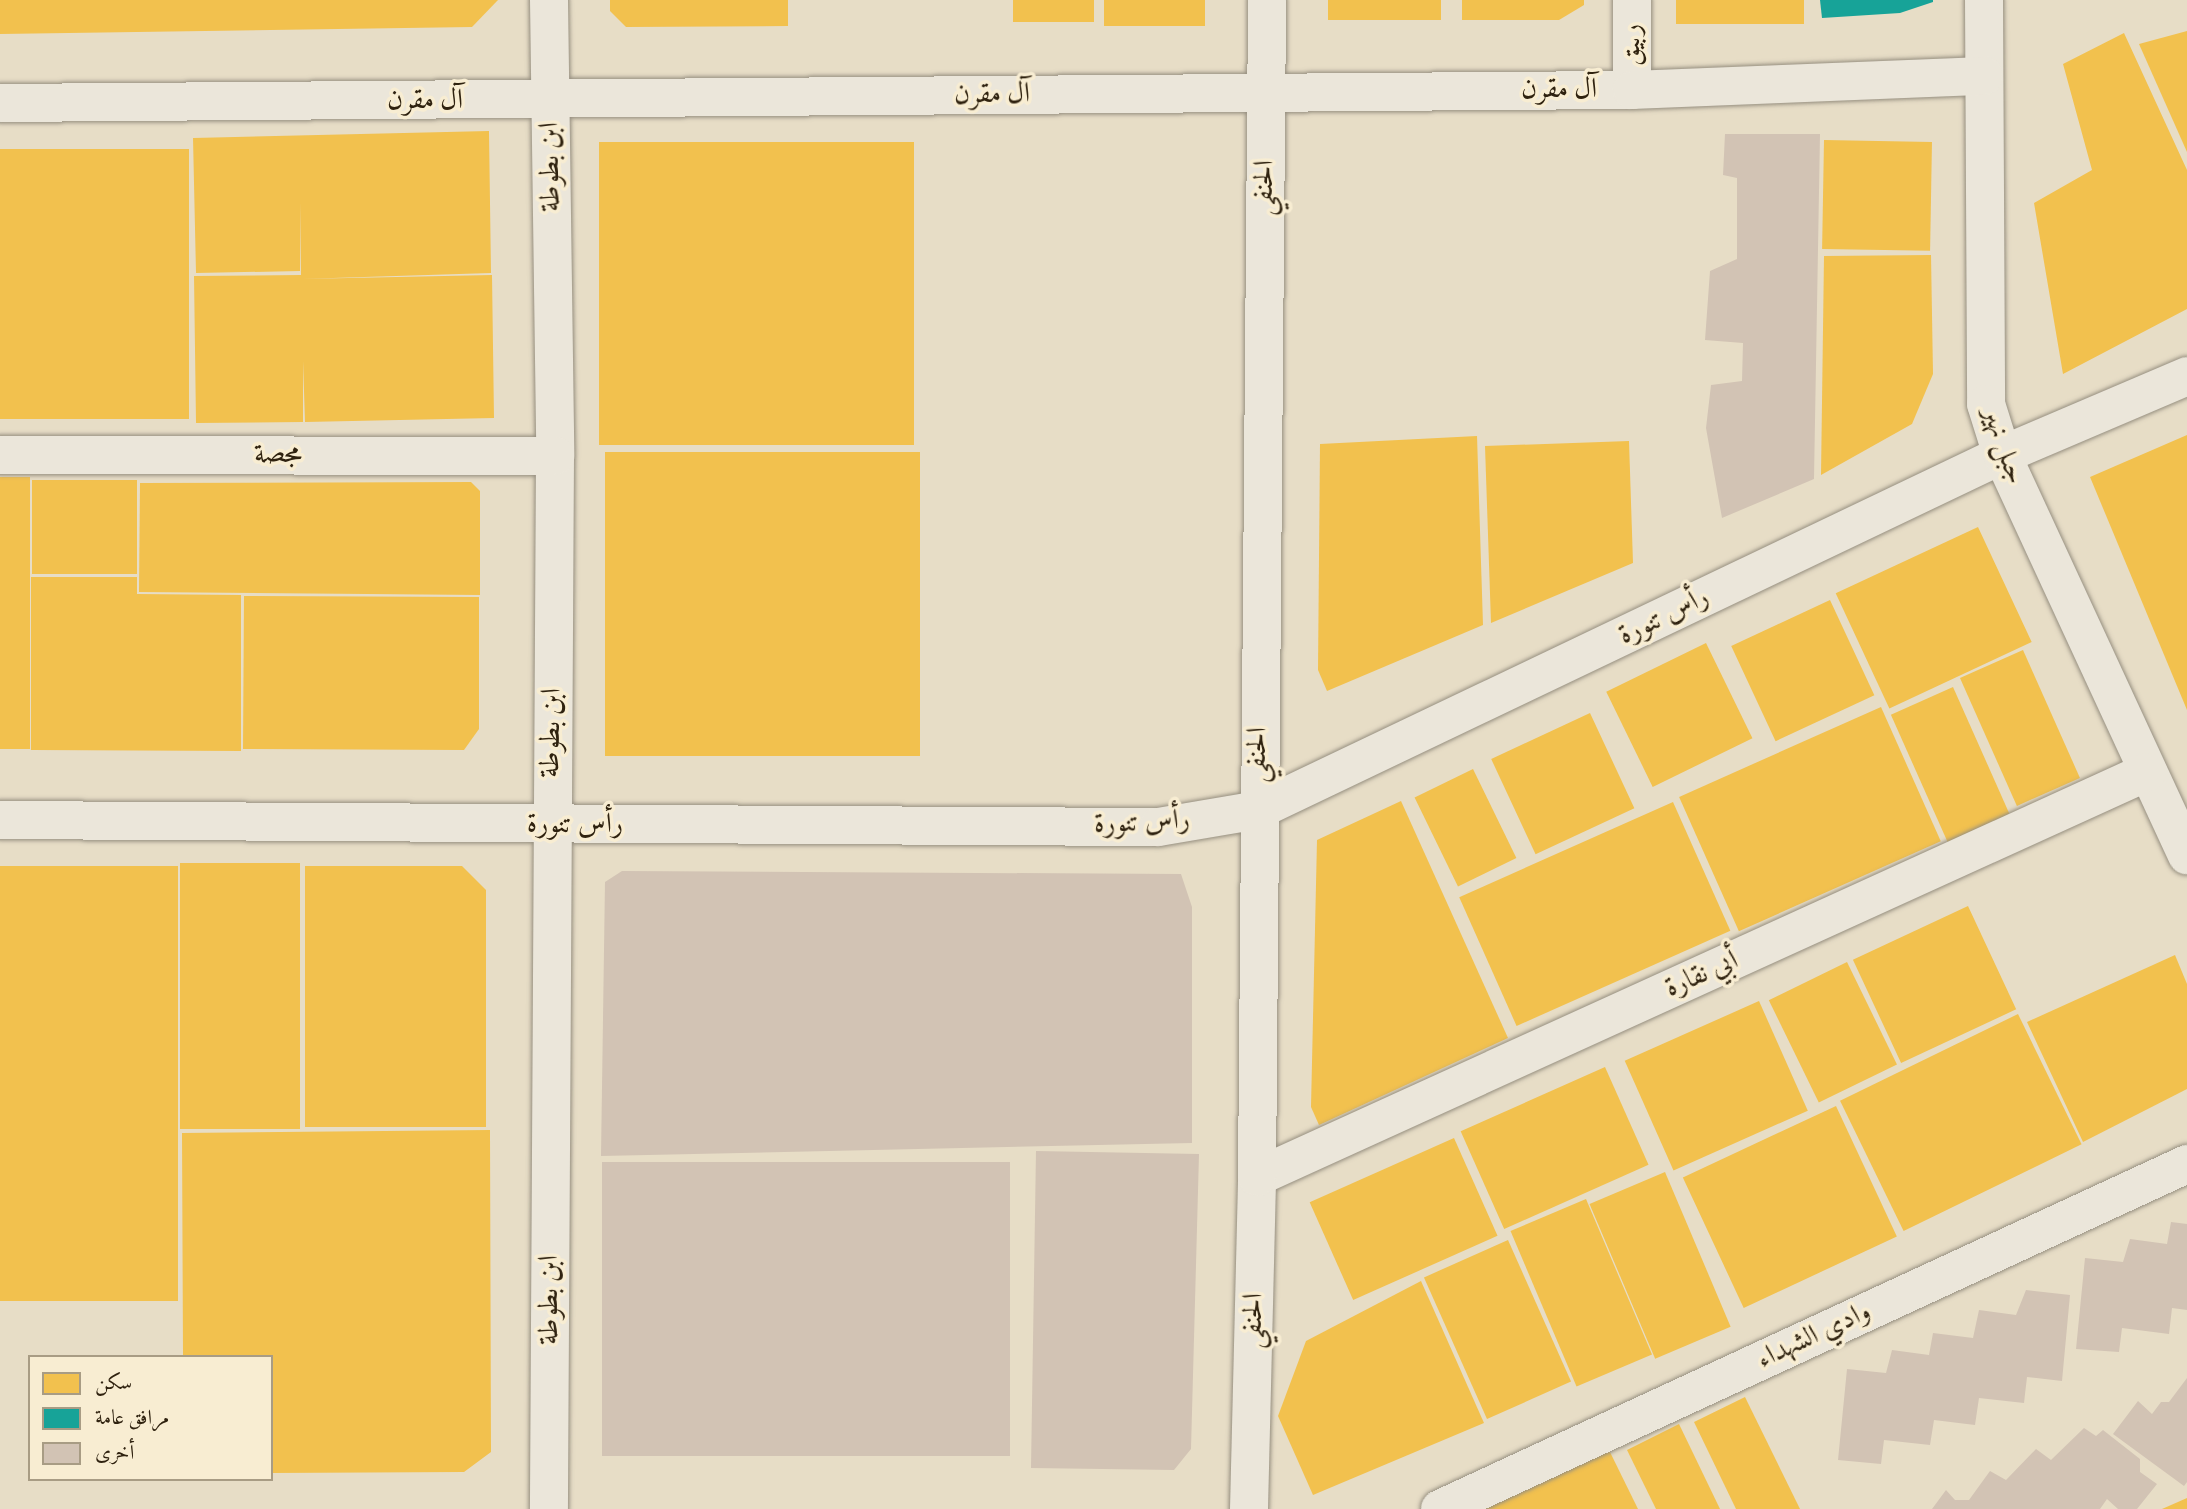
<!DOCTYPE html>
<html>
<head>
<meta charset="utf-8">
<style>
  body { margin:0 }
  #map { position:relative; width:2187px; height:1509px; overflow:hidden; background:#e7ddc6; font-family:"Sorts Mill Goudy",Amiri,serif }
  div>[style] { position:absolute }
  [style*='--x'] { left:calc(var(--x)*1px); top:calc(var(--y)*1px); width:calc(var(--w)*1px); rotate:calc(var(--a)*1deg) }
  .homes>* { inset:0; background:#f2c14e; transform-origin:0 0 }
  .public>* { inset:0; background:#17a398 }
  .building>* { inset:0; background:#d2c3b4; transform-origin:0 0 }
  .roads { filter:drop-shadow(0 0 2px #968f80) drop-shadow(0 0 2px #968f80) }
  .minor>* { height:38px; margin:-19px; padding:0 19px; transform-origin:19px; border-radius:19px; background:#ebe6da }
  span { translate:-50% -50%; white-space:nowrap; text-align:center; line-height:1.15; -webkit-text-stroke:7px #f8edd2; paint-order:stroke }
  .street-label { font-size:28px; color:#2f220f }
  .legend { position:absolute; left:28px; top:1355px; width:245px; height:126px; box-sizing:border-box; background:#f8edd2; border:2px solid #a89c84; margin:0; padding:9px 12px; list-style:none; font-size:21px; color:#2f220f }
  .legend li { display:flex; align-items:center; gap:14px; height:35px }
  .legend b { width:35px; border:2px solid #a89c84 }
</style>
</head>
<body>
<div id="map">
  <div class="homes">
    <i style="clip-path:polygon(0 0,498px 0,472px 27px,0 34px)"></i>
    <i style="clip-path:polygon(610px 0,788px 0,788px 26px,626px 27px,610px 11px)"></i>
    <i style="left:1013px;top:0;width:81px;height:22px"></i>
    <i style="left:1104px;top:0;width:101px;height:26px"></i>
    <i style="left:1328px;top:0;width:113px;height:20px"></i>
    <i style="clip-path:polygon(1462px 0,1584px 0,1584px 5px,1559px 20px,1462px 20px)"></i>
    <i style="left:1676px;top:0;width:128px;height:24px"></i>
    <i style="clip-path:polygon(2187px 31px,2187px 152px,2139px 44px)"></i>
    <i style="clip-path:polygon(2124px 33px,2187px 170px,2187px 309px,2063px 374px,2034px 203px,2092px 170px,2063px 64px)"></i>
    <i style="clip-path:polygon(489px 131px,491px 273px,301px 279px,492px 275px,494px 418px,305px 422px,303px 361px,303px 422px,196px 423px,194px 276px,301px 275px,300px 202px,300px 271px,196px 273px,193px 138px)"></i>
    <i style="left:1824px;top:140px;width:108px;height:109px;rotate:1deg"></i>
    <i style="left:914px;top:142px;width:303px;height:315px;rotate:90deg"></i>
    <i style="left:189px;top:149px;width:270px;height:189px;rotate:90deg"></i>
    <i style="clip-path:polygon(1931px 255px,1933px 374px,1912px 424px,1821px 475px,1824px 256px)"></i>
    <i style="clip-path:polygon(2187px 435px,2187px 710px,2090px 477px)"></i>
    <i style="clip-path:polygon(1477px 436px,1483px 625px,1327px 691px,1318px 670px,1320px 444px)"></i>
    <i style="clip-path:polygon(1629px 441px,1633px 563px,1491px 623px,1485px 446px)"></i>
    <i style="left:920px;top:452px;width:304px;height:315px;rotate:90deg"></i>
    <i style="left:0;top:477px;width:30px;height:272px"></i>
    <i style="left:32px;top:480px;width:105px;height:94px"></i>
    <i style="clip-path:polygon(471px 482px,480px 491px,480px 595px,139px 592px,140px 483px)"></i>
    <i style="left:1978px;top:527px;width:127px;height:157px;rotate:65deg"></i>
    <i style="clip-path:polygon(31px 577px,137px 577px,137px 594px,241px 595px,241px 751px,31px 750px)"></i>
    <i style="clip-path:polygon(244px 596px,479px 597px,479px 729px,464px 750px,243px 749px)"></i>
    <i style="left:1830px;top:600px;width:105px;height:109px;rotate:65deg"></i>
    <i style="left:1706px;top:643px;width:106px;height:111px;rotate:64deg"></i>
    <i style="left:2023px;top:650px;width:140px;height:69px;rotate:66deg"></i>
    <i style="left:1953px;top:687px;width:140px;height:68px;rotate:66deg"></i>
    <i style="left:1881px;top:707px;width:147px;height:221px;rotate:66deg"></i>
    <i style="left:1590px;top:713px;width:105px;height:109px;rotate:65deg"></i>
    <i style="left:1473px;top:769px;width:99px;height:65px;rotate:64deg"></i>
    <i style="clip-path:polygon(1401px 801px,1508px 1038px,1319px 1125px,1311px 1107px,1317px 840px)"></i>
    <i style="left:1673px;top:802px;width:141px;height:234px;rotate:66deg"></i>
    <i style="left:300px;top:863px;width:266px;height:120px;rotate:90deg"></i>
    <i style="left:178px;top:866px;width:435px;height:178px;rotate:90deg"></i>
    <i style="clip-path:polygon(305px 866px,462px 866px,486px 890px,486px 1127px,305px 1127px)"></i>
    <i style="left:1968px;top:906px;width:114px;height:127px;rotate:65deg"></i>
    <i style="clip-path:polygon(2175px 955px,2187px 984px,2187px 1089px,2083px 1142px,2027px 1022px)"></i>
    <i style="left:1847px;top:962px;width:114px;height:87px;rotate:64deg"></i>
    <i style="left:1759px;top:1001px;width:120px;height:147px;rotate:66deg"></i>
    <i style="left:2018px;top:1014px;width:145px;height:198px;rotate:64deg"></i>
    <i style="left:1605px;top:1067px;width:107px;height:158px;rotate:66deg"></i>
    <i style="left:1836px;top:1106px;width:144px;height:169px;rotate:65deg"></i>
    <i style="clip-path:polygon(490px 1130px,491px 1452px,464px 1472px,271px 1473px,271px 1357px,183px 1357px,182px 1133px)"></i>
    <i style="left:1454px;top:1138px;width:107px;height:158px;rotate:66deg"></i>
    <i style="left:1665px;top:1172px;width:168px;height:82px;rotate:67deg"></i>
    <i style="left:1586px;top:1199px;width:169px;height:82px;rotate:67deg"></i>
    <i style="left:1508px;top:1240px;width:155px;height:92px;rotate:66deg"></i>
    <i style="clip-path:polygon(1421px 1281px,1484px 1423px,1313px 1495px,1278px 1416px,1306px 1341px)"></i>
    <i style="clip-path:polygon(1745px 1397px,1800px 1509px,1736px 1509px,1694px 1422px)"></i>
    <i style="clip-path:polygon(1679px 1424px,1720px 1509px,1656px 1509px,1627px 1450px)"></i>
    <i style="clip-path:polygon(1608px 1448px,1638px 1509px,1485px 1509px)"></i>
    <i style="clip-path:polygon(2187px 1498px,2187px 1509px,2162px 1509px)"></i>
  </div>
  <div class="public">
    <i style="clip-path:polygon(1820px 0,1933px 0,1933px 2px,1900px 13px,1822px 18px)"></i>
  </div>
  <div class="building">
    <i style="clip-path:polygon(1725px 134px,1820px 134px,1814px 479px,1722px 518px,1706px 428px,1711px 385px,1742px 381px,1743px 343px,1705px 340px,1710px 271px,1737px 259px,1737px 178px,1723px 175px)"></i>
    <i style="clip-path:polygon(622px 871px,1181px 874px,1192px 907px,1192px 1143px,601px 1156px,605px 882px)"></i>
    <i style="clip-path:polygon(1036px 1151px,1199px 1154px,1191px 1449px,1174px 1470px,1031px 1468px)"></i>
    <i style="left:1010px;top:1162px;width:294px;height:408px;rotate:90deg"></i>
    <i style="clip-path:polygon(2171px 1222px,2187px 1224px,2187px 1310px,2172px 1308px,2169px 1334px,2122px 1328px,2119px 1352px,2076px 1349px,2085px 1258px,2123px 1262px,2130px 1239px,2167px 1244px)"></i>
    <i style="clip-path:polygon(2026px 1290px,2070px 1295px,2062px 1381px,2027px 1377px,2024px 1403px,1979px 1398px,1975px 1425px,1934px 1420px,1930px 1445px,1884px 1440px,1881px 1464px,1838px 1460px,1847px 1369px,1886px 1373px,1892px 1350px,1929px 1355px,1933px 1333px,1973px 1338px,1979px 1310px,2016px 1315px)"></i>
    <i style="clip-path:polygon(2187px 1378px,2187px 1482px,2184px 1486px,2113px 1434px,2138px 1401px,2152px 1414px,2161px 1402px,2169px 1402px)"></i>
    <i style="clip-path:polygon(2084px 1428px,2096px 1436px,2103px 1430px,2140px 1459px,2140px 1472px,2157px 1484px,2137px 1509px,2118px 1509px,2107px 1499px,2100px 1509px,1932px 1509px,1946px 1490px,1955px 1500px,1969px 1500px,1990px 1471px,2006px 1480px,2036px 1449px,2051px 1460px)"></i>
  </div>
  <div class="roads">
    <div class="minor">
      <i style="--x:549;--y:0;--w:456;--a:89.2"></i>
      <i style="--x:555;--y:456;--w:1053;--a:90.33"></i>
      <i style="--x:1984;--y:0;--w:404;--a:89.7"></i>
      <i style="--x:1986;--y:404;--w:53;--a:72.6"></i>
      <i style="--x:2002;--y:455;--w:441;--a:65.2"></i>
      <i style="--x:1632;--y:90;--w:90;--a:-90"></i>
      <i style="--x:0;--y:103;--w:1632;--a:-0.46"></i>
      <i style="--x:1632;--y:90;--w:352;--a:-2.3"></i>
      <i style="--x:0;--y:455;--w:555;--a:0.1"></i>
      <i style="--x:0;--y:820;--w:1158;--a:0.35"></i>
      <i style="--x:1158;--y:827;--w:101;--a:-9.6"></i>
      <i style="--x:1258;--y:810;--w:824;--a:-25.51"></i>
      <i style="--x:2002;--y:455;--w:201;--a:-23.1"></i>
      <i style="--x:1257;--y:1177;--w:978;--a:-24.47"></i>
      <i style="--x:1249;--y:1509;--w:332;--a:-88.6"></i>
      <i style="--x:1257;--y:1177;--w:1177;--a:-89.51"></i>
      <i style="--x:1440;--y:1509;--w:823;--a:-24.79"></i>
    </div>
  </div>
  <div class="street-label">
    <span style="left:1632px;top:45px;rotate:-90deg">ربيق</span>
    <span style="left:1559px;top:90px">آل مقرن</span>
    <span style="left:992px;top:95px;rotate:-1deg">آل مقرن</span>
    <span style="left:425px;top:101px">آل مقرن</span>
    <span style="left:551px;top:167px;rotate:-91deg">ابن بطوطة</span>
    <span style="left:1265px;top:188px;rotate:-89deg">الحنفي</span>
    <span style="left:2003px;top:446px;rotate:71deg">جبل نهير</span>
    <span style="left:278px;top:455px">مجصة</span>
    <span style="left:1664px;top:617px;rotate:-26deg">رأس تنورة</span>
    <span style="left:552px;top:733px;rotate:-89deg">ابن بطوطة</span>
    <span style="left:1258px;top:755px;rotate:-89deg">الحنفي</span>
    <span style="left:1142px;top:823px;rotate:-3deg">رأس تنورة</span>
    <span style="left:575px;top:825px">رأس تنورة</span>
    <span style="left:1702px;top:975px;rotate:-24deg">أبي نقارة</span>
    <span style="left:550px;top:1300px;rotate:-90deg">ابن بطوطة</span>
    <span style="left:1254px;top:1321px;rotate:-89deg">الحنفي</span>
    <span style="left:1814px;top:1336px;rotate:-25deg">وادي الشهداء</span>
  </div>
  <ul class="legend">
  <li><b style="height:19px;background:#f2c14e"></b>سكن</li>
  <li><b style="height:19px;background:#17a398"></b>مرافق عامة</li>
  <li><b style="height:19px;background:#d2c3b4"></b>أخرى</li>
  </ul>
</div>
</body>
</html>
